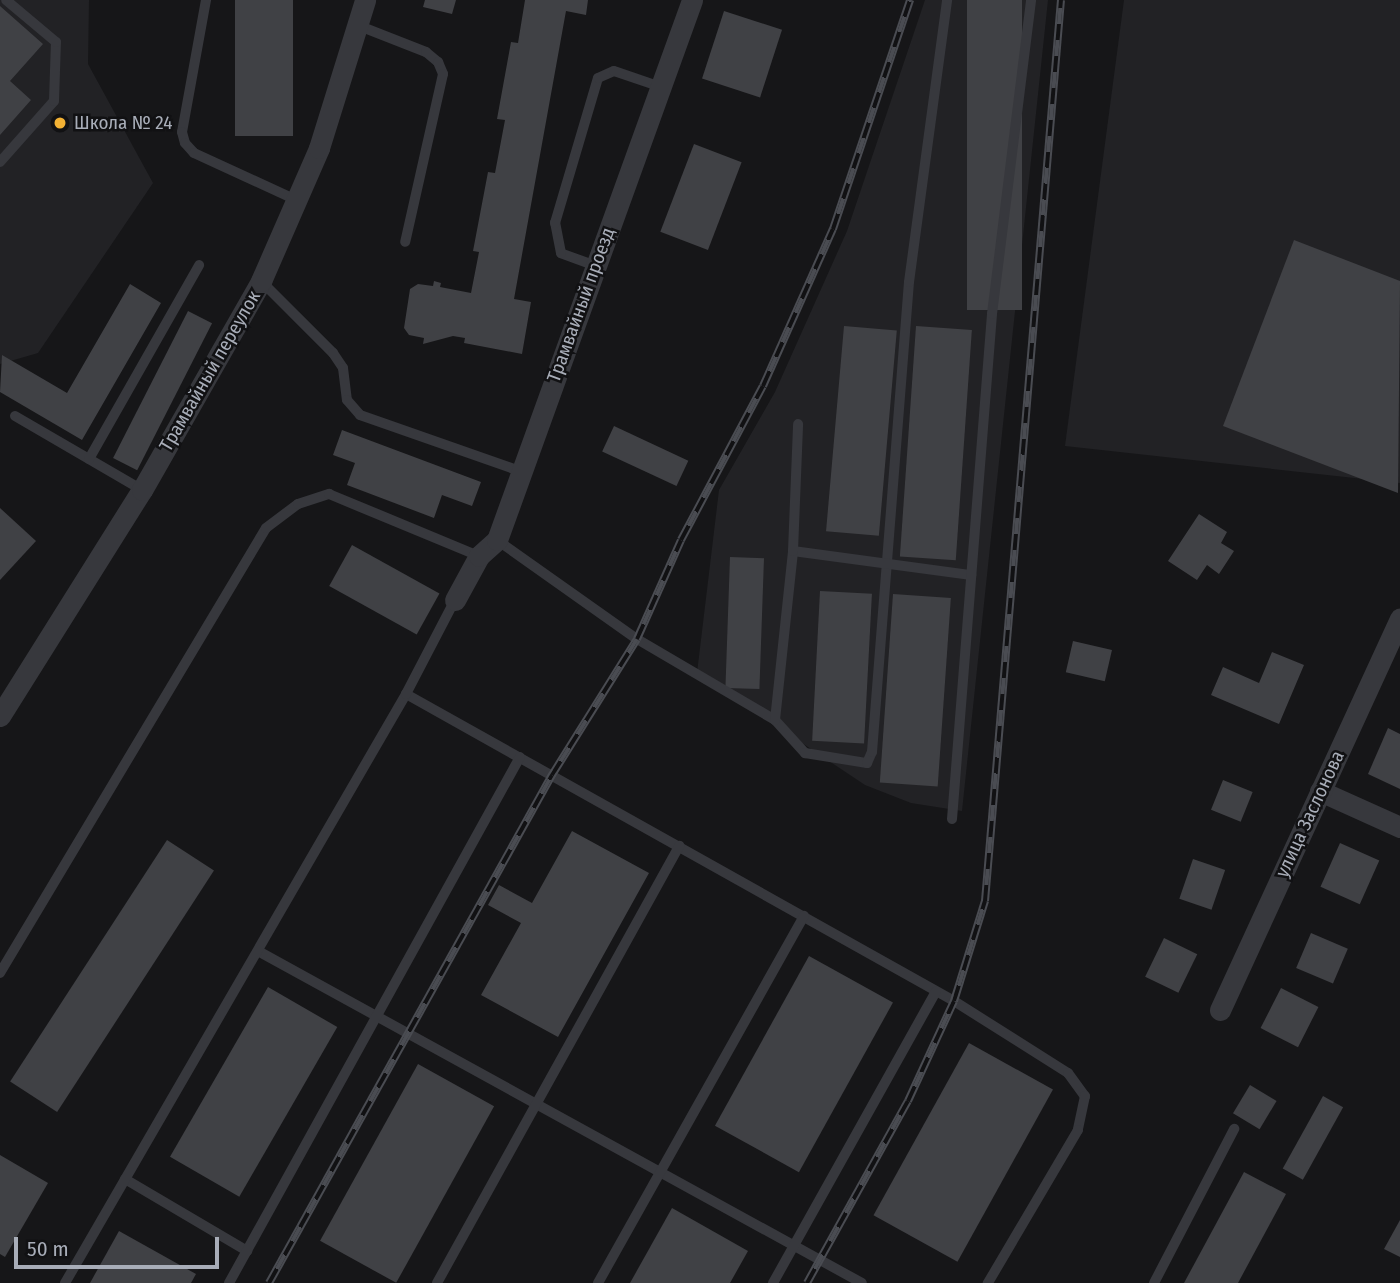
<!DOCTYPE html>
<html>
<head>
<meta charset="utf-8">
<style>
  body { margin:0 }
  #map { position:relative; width:1400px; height:1283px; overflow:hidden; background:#161618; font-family:"Fira Sans Condensed",sans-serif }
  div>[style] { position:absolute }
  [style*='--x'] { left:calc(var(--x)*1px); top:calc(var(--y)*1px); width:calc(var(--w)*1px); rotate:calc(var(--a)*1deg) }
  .built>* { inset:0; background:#222225 }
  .building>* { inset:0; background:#404145; transform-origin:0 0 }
  .lane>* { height:10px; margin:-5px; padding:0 5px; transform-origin:5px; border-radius:5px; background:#37383d }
  .street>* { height:21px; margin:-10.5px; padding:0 10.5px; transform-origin:10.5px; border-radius:10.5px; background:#37383d }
  .rail>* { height:8px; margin-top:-4px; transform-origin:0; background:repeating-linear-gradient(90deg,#111113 0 16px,#4a4c52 0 32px); box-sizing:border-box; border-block:2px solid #4a4c52 }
  .dots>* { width:19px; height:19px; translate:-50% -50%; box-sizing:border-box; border:4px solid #111113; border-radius:50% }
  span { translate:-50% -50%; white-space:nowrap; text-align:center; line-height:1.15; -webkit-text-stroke:5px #111113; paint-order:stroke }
  .poi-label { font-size:19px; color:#a8adb8 }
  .left { translate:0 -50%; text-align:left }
  .street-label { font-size:19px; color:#a8adb8 }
  .scale { position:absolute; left:14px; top:1237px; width:205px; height:32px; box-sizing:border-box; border:4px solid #a8adb8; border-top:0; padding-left:9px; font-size:21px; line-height:24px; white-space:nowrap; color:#a8adb8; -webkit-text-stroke:5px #111113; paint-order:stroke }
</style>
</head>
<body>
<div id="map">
  <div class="built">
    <i style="clip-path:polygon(0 0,89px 0,88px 64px,153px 183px,38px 353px,0 364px)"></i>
    <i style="clip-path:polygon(925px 0,1048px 0,962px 811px,911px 803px,865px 785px,697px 673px,719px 490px,775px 392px,847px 231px)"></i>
    <i style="clip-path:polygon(1124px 0,1400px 0,1400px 483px,1065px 446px)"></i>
  </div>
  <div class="building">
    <i style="left:235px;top:0;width:58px;height:136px"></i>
    <i style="clip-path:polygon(425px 0,456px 0,452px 14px,423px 7px)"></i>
    <i style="clip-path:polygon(525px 0,588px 0,586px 15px,566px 11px,514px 299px,531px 302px,522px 354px,464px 343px,465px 338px,453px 336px,423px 344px,424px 338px,409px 335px,404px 328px,410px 289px,418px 284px,433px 286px,434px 281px,441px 283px,440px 287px,471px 293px,479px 252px,473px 251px,488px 172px,495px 173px,505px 120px,497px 119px,511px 42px,518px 43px)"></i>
    <i style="left:967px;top:0;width:55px;height:310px"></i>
    <i style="clip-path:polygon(0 6px,43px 44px,10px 81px,31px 100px,0 135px)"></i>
    <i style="left:724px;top:11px;width:61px;height:71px;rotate:18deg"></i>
    <i style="left:694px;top:144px;width:51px;height:94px;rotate:21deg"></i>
    <i style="clip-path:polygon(1294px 240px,1400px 281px,1398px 493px,1223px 426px)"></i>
    <i style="clip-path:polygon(130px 284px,161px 303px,82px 440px,0 392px,2px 355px,67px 393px)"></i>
    <i style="left:188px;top:311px;width:27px;height:165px;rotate:27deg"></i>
    <i style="left:844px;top:326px;width:53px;height:206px;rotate:5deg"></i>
    <i style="left:916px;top:326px;width:56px;height:231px;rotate:4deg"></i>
    <i style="left:614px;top:426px;width:82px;height:28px;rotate:25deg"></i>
    <i style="clip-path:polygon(342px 430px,481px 482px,472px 506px,442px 495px,434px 518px,347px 485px,355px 463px,333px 455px)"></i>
    <i style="clip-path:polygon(0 508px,36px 541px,0 580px)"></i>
    <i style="clip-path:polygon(1199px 514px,1227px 532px,1221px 543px,1234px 551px,1219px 574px,1207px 565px,1197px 580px,1168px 561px)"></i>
    <i style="left:352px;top:545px;width:100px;height:47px;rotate:29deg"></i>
    <i style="left:730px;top:557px;width:34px;height:131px;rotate:2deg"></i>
    <i style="left:820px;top:591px;width:52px;height:150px;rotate:3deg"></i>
    <i style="left:893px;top:594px;width:58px;height:189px;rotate:4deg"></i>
    <i style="left:1073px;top:641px;width:40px;height:32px;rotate:13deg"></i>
    <i style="clip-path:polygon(1272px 652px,1304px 665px,1279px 724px,1211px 695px,1223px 667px,1259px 683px)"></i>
    <i style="clip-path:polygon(1388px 728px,1400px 734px,1400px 789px,1368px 774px)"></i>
    <i style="left:1223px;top:780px;width:32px;height:32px;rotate:22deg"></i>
    <i style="clip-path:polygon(572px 831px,649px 873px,558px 1037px,481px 995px,521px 923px,488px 905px,499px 885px,532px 903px)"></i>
    <i style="left:167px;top:840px;width:56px;height:288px;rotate:33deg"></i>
    <i style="left:1340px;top:843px;width:43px;height:48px;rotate:24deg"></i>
    <i style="left:1193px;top:859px;width:34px;height:42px;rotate:19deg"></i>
    <i style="left:1311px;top:933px;width:40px;height:38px;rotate:23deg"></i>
    <i style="left:1164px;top:938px;width:37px;height:43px;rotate:26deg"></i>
    <i style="left:809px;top:956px;width:96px;height:194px;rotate:29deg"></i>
    <i style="left:268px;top:987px;width:80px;height:196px;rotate:30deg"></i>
    <i style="left:1281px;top:988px;width:42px;height:45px;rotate:27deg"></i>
    <i style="left:969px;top:1043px;width:96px;height:197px;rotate:29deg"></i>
    <i style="left:418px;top:1064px;width:87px;height:202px;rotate:29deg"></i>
    <i style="left:1250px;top:1085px;width:31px;height:33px;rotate:31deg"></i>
    <i style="left:1323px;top:1096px;width:23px;height:83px;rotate:29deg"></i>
    <i style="clip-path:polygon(0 1155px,48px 1183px,5px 1257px,0 1254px)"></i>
    <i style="clip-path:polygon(1244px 1172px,1286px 1194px,1238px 1283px,1184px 1283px)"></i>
    <i style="clip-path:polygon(672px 1208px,748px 1251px,730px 1283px,630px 1283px)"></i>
    <i style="clip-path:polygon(1400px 1220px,1400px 1257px,1384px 1249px)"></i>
    <i style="clip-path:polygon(119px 1231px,196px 1274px,191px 1283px,90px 1283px)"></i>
  </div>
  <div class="lane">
    <i style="--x:206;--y:0;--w:134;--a:100.3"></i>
    <i style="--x:182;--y:132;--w:11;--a:75"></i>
    <i style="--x:185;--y:143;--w:13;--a:48"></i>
    <i style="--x:194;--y:153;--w:112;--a:24.7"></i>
    <i style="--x:357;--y:25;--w:74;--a:21.4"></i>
    <i style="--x:426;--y:52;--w:16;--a:40"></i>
    <i style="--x:438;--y:62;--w:13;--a:67"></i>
    <i style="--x:443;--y:74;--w:172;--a:102.7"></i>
    <i style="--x:0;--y:162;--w:81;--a:-48.5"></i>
    <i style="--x:54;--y:101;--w:59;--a:-88.1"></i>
    <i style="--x:56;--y:42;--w:65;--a:-140"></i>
    <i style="--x:596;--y:266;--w:37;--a:-160"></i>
    <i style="--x:561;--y:253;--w:31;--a:-101"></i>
    <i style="--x:555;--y:223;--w:151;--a:-73.5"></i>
    <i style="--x:598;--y:78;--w:17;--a:-24"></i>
    <i style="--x:614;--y:71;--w:50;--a:18.8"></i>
    <i style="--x:261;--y:281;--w:102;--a:45"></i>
    <i style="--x:333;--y:353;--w:18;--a:56"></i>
    <i style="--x:343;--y:368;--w:32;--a:83"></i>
    <i style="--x:347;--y:400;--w:20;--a:49"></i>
    <i style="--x:360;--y:415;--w:170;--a:19.3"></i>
    <i style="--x:15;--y:416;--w:147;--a:30.2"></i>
    <i style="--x:89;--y:459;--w:223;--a:-60.4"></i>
    <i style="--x:497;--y:540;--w:171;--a:35.3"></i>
    <i style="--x:637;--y:639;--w:160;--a:30.4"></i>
    <i style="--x:775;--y:720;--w:45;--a:47.7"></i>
    <i style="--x:805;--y:753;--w:63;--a:9.2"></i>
    <i style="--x:867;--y:763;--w:12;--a:-66"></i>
    <i style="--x:872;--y:752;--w:471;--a:-85.5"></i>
    <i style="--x:909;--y:282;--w:285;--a:-82.3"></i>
    <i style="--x:793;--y:551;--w:180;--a:7.7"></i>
    <i style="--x:406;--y:694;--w:628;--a:29.26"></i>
    <i style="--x:954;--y:1001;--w:135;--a:32.3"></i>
    <i style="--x:1068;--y:1073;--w:29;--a:54"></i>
    <i style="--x:1085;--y:1096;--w:35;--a:102"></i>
    <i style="--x:1078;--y:1130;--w:178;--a:120.5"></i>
    <i style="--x:775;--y:720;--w:170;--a:-83.9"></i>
    <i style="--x:793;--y:551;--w:127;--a:-87.7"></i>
    <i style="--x:952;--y:819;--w:507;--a:-85.47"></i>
    <i style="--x:992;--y:314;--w:316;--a:-82.9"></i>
    <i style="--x:258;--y:951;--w:689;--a:28.8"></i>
    <i style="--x:0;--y:973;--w:518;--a:-59.13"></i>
    <i style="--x:266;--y:528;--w:40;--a:-37"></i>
    <i style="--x:298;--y:504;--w:33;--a:-18"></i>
    <i style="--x:329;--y:494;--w:162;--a:22.5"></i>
    <i style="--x:125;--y:1179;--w:142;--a:30.5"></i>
    <i style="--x:65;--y:1283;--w:681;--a:-59.93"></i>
    <i style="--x:406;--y:694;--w:106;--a:-62.5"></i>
    <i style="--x:229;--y:1283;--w:601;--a:-61.05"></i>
    <i style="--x:437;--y:1283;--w:500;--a:-61"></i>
    <i style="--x:598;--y:1283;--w:421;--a:-60.7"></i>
    <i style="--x:773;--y:1283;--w:334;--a:-60.8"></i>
    <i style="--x:1154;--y:1283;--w:174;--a:-62.5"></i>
  </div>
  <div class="street">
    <i style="--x:455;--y:600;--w:50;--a:-61.4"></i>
    <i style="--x:479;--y:556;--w:24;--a:-42"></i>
    <i style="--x:497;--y:540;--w:574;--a:-70.14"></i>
    <i style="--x:0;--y:716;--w:267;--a:-57.9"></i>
    <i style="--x:142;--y:490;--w:241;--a:-60.3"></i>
    <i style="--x:261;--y:281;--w:145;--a:-66.4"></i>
    <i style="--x:319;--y:148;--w:155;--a:-72.7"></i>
    <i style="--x:1320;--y:791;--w:88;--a:24.2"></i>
    <i style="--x:1220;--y:1010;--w:431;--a:-65.3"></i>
  </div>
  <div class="rail">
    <i style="--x:269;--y:1283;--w:582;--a:-60.88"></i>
    <i style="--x:552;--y:775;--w:160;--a:-58"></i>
    <i style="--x:637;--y:639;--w:108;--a:-66"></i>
    <i style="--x:681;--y:540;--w:174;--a:-62"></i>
    <i style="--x:763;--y:386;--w:172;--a:-66"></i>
    <i style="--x:833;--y:229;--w:242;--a:-71.4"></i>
    <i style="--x:807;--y:1283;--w:208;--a:-61"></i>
    <i style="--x:908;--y:1101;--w:110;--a:-65.3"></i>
    <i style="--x:954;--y:1001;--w:105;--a:-72.8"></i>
    <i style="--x:985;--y:901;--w:904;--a:-85.18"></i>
  </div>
  <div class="dots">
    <i style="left:60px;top:123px;background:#f2b134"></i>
  </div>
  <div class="poi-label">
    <span class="left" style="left:74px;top:123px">Школа № 24</span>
  </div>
  <div class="street-label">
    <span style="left:581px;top:305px;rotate:-70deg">Трамвайный проезд</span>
    <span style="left:210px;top:371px;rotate:-60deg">Трамвайный переулок</span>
    <span style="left:1310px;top:814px;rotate:-65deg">улица Заслонова</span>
  </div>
  <div class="scale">50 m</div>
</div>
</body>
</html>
